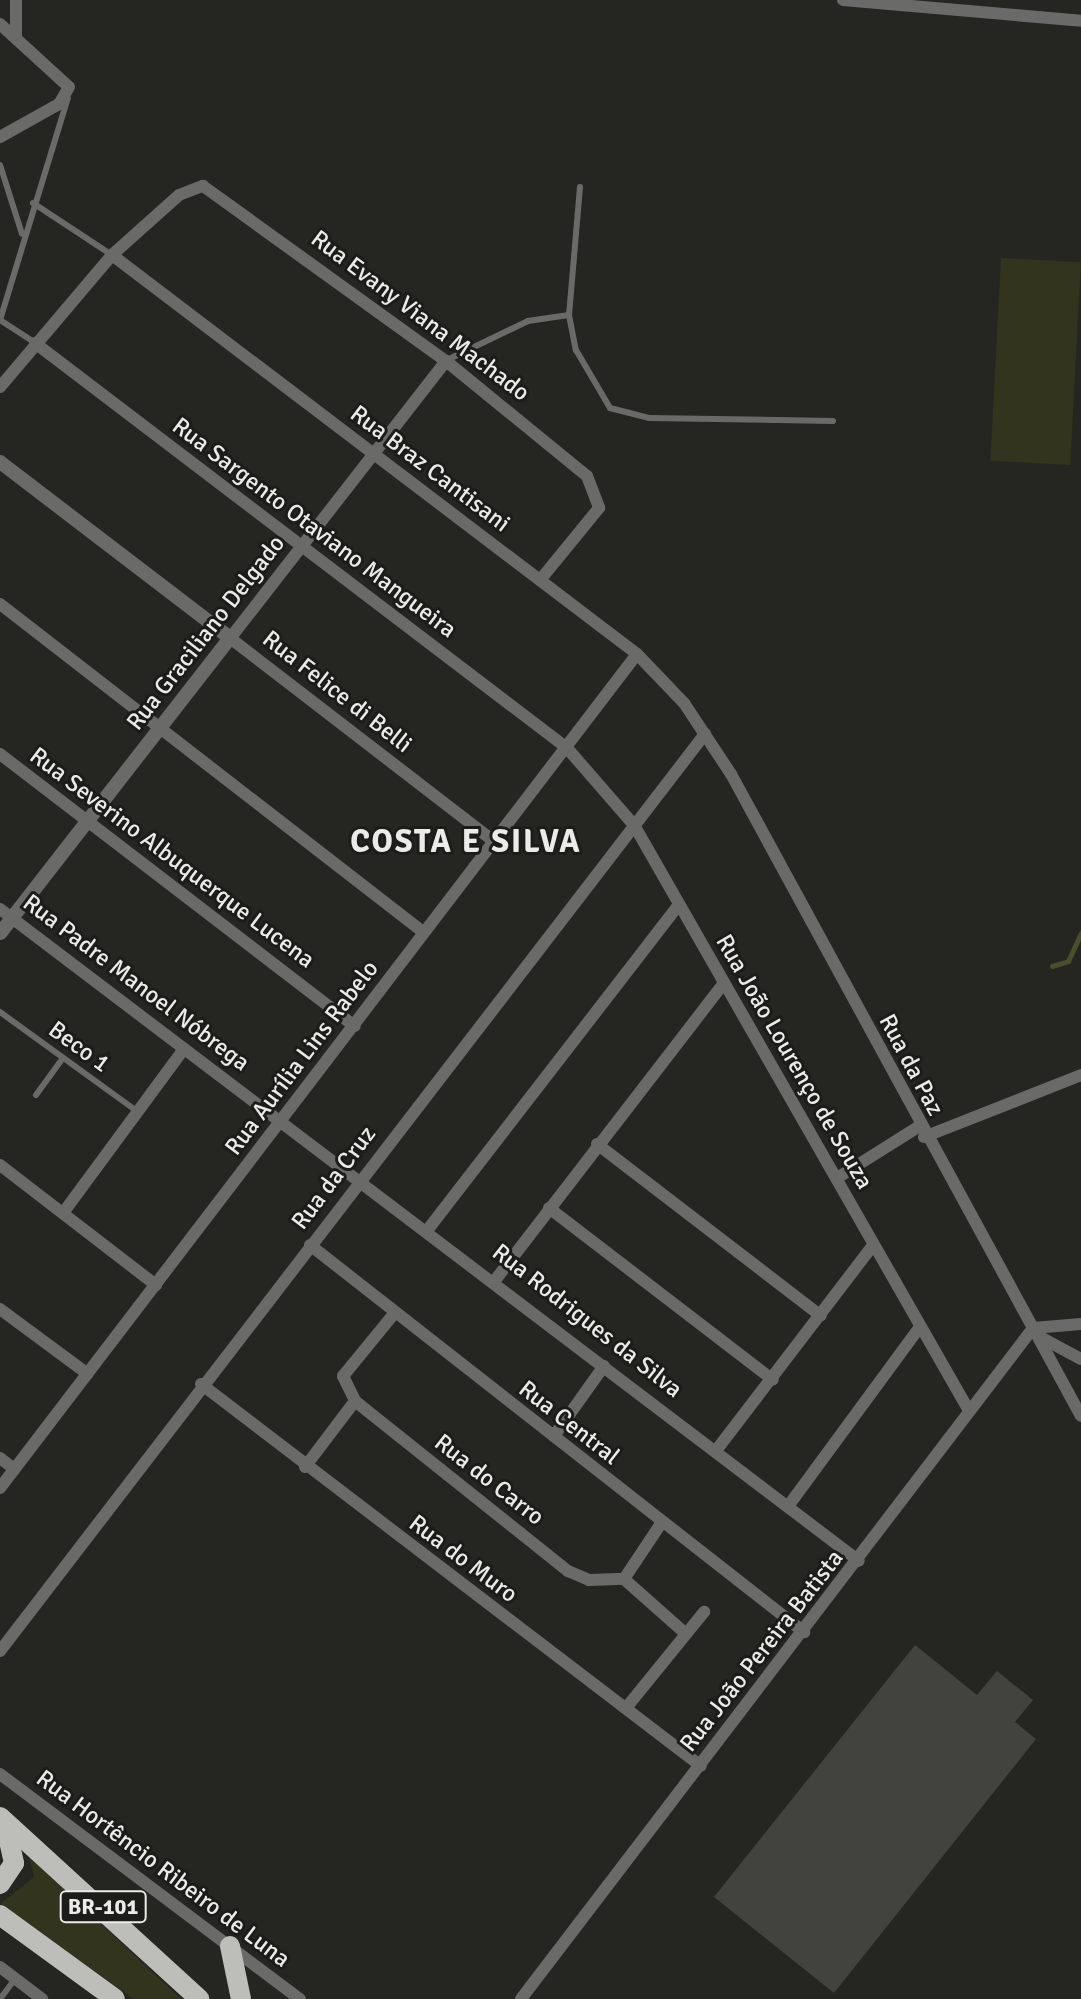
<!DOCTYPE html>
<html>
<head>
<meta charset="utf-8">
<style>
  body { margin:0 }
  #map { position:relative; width:1081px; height:1999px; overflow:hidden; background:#252622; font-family:Signika,sans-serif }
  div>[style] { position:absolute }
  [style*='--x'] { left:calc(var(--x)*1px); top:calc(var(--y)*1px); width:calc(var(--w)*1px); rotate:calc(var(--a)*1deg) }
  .green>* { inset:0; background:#33341d; transform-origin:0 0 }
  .stream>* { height:5px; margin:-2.5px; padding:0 2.5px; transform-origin:2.5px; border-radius:2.5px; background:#4b4e2a }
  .building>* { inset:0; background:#42423e }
  .service>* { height:6px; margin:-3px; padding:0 3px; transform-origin:3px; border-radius:3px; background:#6a6a68 }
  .minor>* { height:12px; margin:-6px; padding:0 6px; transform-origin:6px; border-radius:6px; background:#6a6a68 }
  .tertiary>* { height:14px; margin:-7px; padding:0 7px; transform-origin:7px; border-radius:7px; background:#6a6a68 }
  .trunk>* { height:20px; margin:-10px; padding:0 10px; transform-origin:10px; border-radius:10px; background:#bdbeba }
  span { translate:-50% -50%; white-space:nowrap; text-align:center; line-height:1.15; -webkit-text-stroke:6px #1c1c19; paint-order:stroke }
  .shield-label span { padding:2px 6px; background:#1c1c19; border:2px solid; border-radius:6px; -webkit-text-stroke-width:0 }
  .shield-label { font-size:22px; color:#ebece9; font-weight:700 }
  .street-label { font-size:24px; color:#ebece9 }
  .district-label { font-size:32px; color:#ebece9; font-weight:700; letter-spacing:2px }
</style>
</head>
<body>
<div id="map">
  <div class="green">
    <i style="left:1001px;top:258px;width:80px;height:203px;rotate:3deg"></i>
    <i style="clip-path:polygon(29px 1856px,181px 1999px,134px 1999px,0 1904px,34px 1877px)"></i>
  </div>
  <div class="stream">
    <i style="--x:1052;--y:966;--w:17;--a:-17"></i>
    <i style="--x:1068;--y:961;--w:31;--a:-65"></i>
  </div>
  <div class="building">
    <i style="clip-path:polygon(915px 1645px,977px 1695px,997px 1671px,1033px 1700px,1015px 1722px,1036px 1739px,834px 1993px,714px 1897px)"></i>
  </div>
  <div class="service">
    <i style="--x:0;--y:165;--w:72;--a:72.3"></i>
    <i style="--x:580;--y:187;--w:128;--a:94.9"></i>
    <i style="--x:569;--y:315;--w:36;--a:79"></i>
    <i style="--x:576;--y:350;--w:67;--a:59.6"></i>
    <i style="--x:610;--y:408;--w:40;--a:14.4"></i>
    <i style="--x:649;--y:418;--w:184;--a:0.9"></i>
    <i style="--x:33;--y:203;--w:95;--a:33.4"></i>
    <i style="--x:0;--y:320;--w:232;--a:-73"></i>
    <i style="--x:0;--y:320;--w:40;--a:32.9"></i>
    <i style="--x:447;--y:360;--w:90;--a:-25.7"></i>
    <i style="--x:528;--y:321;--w:41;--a:-8.3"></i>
    <i style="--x:0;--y:1012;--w:169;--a:35.9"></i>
    <i style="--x:36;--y:1095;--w:46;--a:-53.9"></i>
    <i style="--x:0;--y:1999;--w:25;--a:-53"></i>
  </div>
  <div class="minor">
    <i style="--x:843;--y:0;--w:239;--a:5"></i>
    <i style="--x:0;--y:24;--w:93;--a:42.4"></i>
    <i style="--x:69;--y:87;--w:20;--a:120"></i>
    <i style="--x:59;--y:104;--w:68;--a:150.8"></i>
    <i style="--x:16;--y:37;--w:37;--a:-90"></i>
    <i style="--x:112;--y:255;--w:659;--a:37.23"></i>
    <i style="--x:637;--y:654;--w:68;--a:46.2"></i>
    <i style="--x:684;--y:703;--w:85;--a:56.5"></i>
    <i style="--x:731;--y:774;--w:731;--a:61.4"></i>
    <i style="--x:35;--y:343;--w:669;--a:37.28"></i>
    <i style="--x:567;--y:748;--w:102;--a:49"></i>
    <i style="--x:634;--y:825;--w:673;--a:60.23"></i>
    <i style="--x:446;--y:361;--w:351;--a:127.9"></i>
    <i style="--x:230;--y:638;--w:333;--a:37.6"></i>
    <i style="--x:0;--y:387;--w:173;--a:-49.7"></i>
    <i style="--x:112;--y:255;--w:90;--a:-41.8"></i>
    <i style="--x:179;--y:195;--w:26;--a:-21"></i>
    <i style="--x:203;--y:186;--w:299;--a:35.8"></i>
    <i style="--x:446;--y:361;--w:182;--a:39.2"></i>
    <i style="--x:587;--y:476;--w:34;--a:69"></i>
    <i style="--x:599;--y:508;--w:93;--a:129.3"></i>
    <i style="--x:0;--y:604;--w:535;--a:37.79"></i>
    <i style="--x:0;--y:754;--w:447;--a:37.5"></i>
    <i style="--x:0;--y:909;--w:1078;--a:37.2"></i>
    <i style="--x:924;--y:1137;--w:169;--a:-21.5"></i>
    <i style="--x:597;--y:1144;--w:282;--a:37.5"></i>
    <i style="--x:0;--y:1165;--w:197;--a:37.6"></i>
    <i style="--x:837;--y:1178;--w:96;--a:-32.2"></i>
    <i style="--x:549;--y:1208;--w:282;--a:37.5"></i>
    <i style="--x:63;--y:1213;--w:204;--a:-53.6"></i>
    <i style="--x:429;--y:1228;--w:408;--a:-52.3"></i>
    <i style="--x:310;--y:1245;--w:628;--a:38.08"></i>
    <i style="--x:496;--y:1279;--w:374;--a:-52.4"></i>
    <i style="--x:0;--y:1309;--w:109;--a:36.5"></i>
    <i style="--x:393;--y:1315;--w:79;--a:129.3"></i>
    <i style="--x:343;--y:1376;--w:28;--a:64"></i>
    <i style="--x:355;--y:1401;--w:273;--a:38.6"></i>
    <i style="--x:568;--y:1571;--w:23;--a:23"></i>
    <i style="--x:589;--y:1580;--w:35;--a:-2"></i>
    <i style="--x:624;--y:1579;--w:83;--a:41.6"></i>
    <i style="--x:1033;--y:1328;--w:48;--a:-4.8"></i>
    <i style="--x:1042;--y:1338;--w:44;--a:28.3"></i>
    <i style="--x:201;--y:1384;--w:629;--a:37.38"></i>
    <i style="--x:554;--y:1436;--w:86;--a:-54.5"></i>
    <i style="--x:718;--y:1448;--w:255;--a:-52.6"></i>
    <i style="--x:0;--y:1458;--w:18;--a:38"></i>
    <i style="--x:305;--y:1467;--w:83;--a:-52.9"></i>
    <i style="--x:0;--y:1488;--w:1049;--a:-52.63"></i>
    <i style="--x:789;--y:1505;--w:220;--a:-53.7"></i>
    <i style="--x:624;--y:1579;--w:65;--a:-56.3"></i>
    <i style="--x:0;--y:1651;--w:1157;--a:-52.45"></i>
    <i style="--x:626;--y:1708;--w:124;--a:-50.9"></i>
    <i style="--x:0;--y:1774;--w:375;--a:36.9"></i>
    <i style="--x:0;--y:1967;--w:53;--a:37.3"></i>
    <i style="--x:521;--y:1999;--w:844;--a:-52.65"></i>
  </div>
  <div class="tertiary">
    <i style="--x:0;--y:462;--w:290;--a:37.4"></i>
    <i style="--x:230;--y:638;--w:374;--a:127.9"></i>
  </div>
  <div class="trunk">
    <i style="--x:0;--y:1817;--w:270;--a:42.4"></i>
    <i style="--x:0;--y:1884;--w:25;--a:-56"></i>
    <i style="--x:14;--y:1863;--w:41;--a:-102.7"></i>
    <i style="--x:0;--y:1915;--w:142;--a:36.1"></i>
    <i style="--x:230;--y:1946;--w:54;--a:78.3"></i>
  </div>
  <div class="shield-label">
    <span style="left:103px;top:1907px">BR-101</span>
  </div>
  <div class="street-label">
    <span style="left:420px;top:316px;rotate:37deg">Rua Evany Viana Machado</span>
    <span style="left:430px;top:469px;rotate:37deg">Rua Braz Cantisani</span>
    <span style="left:314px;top:528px;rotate:37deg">Rua Sargento Otaviano Mangueira</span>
    <span style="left:206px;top:633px;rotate:-52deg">Rua Graciliano Delgado</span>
    <span style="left:337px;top:692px;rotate:38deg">Rua Felice di Belli</span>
    <span style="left:172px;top:858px;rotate:37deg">Rua Severino Albuquerque Lucena</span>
    <span style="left:136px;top:983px;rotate:37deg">Rua Padre Manoel Nóbrega</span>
    <span style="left:79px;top:1047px;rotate:36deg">Beco 1</span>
    <span style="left:302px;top:1058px;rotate:-53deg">Rua Aurília Lins Rabelo</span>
    <span style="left:794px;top:1062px;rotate:60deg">Rua João Lourenço de Souza</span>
    <span style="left:911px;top:1065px;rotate:62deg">Rua da Paz</span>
    <span style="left:334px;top:1178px;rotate:-53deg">Rua da Cruz</span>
    <span style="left:587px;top:1321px;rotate:38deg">Rua Rodrigues da Silva</span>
    <span style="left:569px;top:1423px;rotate:38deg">Rua Central</span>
    <span style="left:489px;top:1480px;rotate:38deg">Rua do Carro</span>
    <span style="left:463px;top:1559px;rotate:37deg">Rua do Muro</span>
    <span style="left:762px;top:1651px;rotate:-52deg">Rua João Pereira Batista</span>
    <span style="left:163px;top:1869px;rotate:37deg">Rua Hortêncio Ribeiro de Luna</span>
  </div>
  <div class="district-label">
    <span style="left:466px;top:842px">COSTA E SILVA</span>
  </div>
</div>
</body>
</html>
